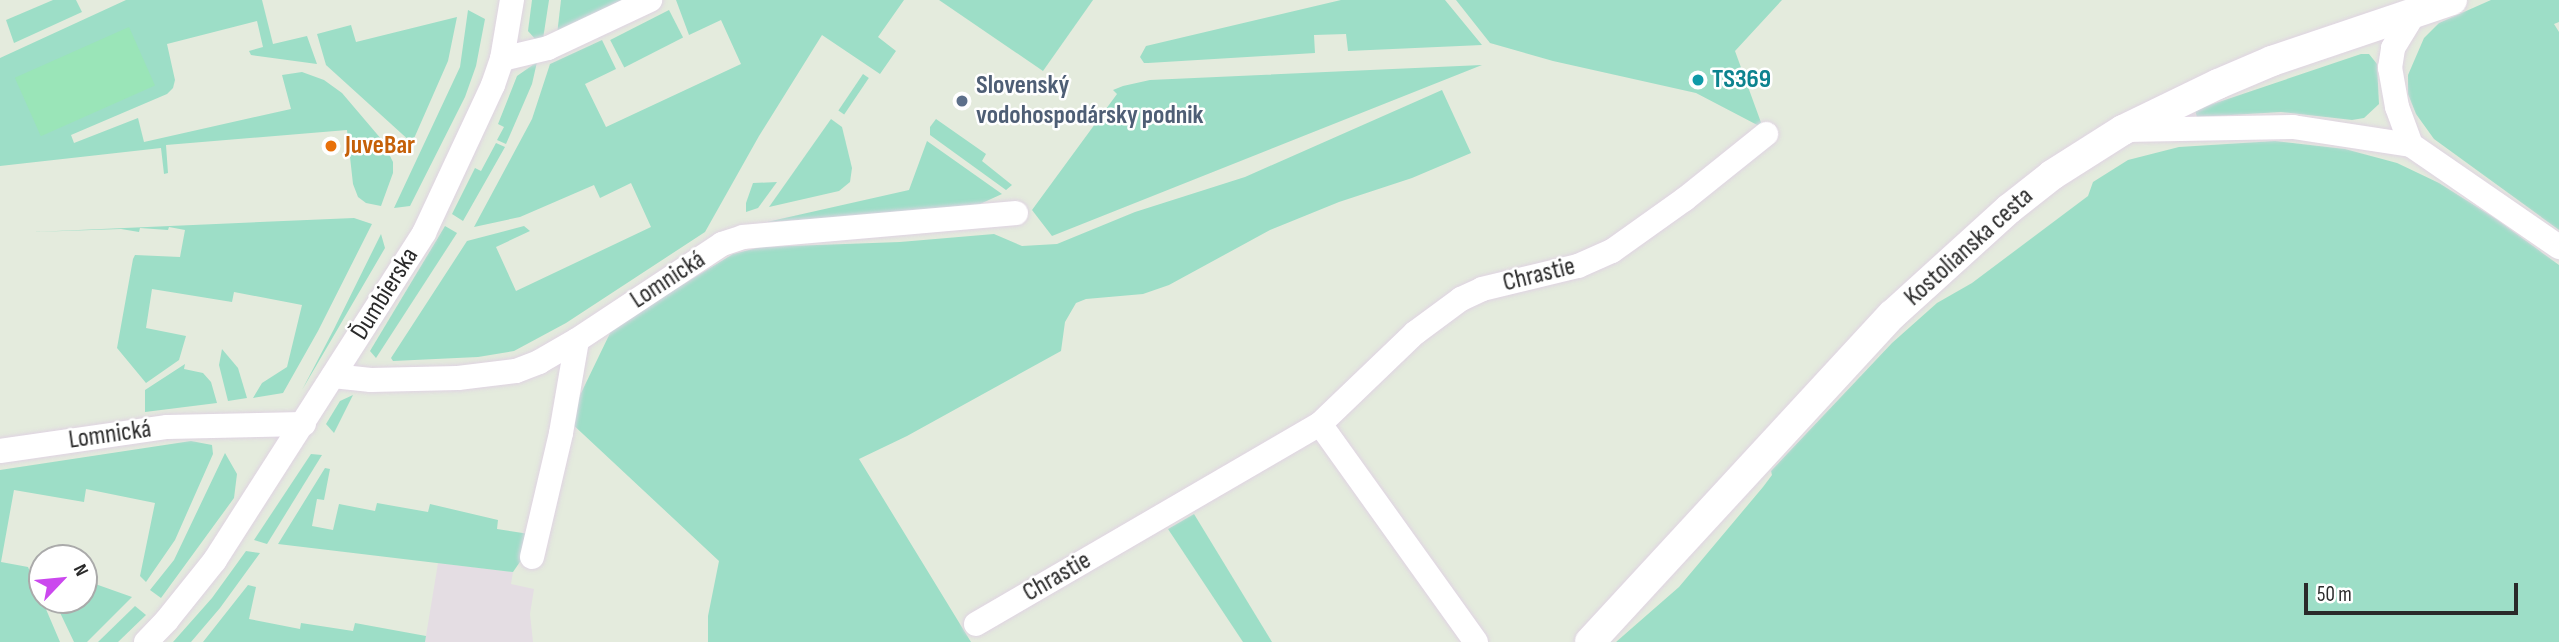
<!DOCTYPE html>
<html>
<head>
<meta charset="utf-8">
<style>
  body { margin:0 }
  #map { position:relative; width:2559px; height:642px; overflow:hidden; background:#e4ebdd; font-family:"Sofia Sans Condensed",sans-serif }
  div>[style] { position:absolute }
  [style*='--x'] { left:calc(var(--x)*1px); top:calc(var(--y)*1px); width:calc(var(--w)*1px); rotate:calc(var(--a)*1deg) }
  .industrial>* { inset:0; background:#e4dde3 }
  .green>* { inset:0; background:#9ddec7; transform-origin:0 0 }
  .pitch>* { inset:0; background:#9ae5b8; transform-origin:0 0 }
  .roads { filter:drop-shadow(0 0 2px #dfd3e2) drop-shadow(0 0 2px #dfd3e2) }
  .minor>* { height:24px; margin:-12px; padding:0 12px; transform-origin:12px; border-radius:12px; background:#fff }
  .tertiary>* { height:30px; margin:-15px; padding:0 15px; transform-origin:15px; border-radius:15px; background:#fff }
  .dots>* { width:19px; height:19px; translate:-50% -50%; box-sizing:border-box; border:4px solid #fff; border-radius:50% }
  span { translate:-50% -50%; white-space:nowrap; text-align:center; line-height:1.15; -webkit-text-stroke:5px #fff; paint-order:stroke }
  .culture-label { font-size:26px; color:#0d838f; font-weight:700 }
  .left { translate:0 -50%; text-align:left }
  .service-label { font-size:26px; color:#4e5e75; font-weight:700 }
  .food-label { font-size:26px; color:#c56008; font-weight:700 }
  .street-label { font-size:26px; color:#2a2a2a }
  .north { position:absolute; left:28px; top:544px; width:70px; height:70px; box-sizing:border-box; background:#fff; border:2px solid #aaa; border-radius:50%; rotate:64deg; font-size:19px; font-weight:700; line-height:28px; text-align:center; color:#2a2a2a }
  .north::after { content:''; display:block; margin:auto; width:24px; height:32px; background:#cb48ee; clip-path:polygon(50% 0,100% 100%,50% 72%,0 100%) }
  .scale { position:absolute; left:2304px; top:583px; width:214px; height:32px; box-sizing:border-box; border:4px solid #2a2a2a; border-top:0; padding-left:9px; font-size:21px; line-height:24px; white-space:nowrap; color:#2a2a2a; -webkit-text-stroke:5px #fff; paint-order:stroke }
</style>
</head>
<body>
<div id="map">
  <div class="industrial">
    <i style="clip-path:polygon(438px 563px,513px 572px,511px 584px,534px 589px,530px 614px,533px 642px,425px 642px)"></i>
  </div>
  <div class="green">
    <i style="clip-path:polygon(53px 0,76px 0,82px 12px,14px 43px,6px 20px)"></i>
    <i style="clip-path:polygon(126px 0,262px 0,273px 44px,307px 36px,317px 64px,251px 55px,249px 51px,263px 47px,257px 21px,167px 44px,175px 80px,173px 88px,167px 94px,71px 135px,74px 143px,138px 118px,144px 142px,291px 109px,282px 75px,302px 72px,324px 80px,342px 93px,382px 140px,393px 162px,393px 173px,381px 206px,366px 203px,358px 197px,353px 184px,347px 130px,166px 145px,168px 173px,164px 174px,161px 148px,0 166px,0 58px)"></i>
    <i style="clip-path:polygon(532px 0,549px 0,543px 39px,536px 40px,528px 31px)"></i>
    <i style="clip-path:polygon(561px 0,632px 0,557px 35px)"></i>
    <i style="clip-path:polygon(676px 0,904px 0,878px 37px,896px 51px,880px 74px,822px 35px,759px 136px,705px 232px,566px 323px,514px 351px,478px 357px,393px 361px,391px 358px,467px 241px,524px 226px,530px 231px,496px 247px,516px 291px,651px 227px,631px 183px,600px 198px,594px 185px,520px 217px,474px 227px,532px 119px,550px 64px,602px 40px,616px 69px,585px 84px,606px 127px,741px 64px,721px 20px,689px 35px)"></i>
    <i style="clip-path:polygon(939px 0,1093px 0,1043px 71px)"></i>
    <i style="clip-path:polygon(1341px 0,1445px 0,1482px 45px,1348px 51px,1346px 34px,1314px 35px,1315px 53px,1148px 63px,1144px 63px,1140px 57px,1146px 46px)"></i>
    <i style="clip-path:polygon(1456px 0,1782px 0,1735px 51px,1763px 128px,1696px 93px,1553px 61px,1490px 43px)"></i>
    <i style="clip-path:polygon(2491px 0,2559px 0,2559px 22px,2554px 24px,2559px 32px,2559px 230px,2434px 139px,2416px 114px,2408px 94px,2408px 75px,2424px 38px,2439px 23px)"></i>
    <i style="clip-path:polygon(468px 10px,485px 19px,476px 66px,465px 97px,410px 206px,394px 208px,460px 67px)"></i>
    <i style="left:669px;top:10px;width:31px;height:66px;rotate:63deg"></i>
    <i style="clip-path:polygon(457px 17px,448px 61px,412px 143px,326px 65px,317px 34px,351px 25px,356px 42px)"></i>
    <i style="clip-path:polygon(2361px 54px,2369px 54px,2377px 64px,2379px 104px,2364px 118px,2352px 120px,2281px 112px,2197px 117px,2195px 110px)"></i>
    <i style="clip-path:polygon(537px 62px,532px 84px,506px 144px,497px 140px,504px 127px,498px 124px,517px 76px)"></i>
    <i style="clip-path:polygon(1482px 65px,1052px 236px,1032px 210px,1117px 94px,1113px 90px,1123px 86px,1150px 80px)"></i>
    <i style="left:863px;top:74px;width:7px;height:44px;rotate:34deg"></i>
    <i style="clip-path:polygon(1442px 90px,1471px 153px,1412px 178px,1339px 202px,1270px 230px,1169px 285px,1143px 294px,1086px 299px,1076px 303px,1065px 322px,1061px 351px,907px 436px,859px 459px,971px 642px,708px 642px,708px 616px,719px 561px,568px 420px,613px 327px,733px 254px,761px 247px,900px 242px,994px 234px,1022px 246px,1057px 244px,1135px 212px,1245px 177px)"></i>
    <i style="clip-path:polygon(831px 119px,842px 127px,852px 168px,850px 182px,839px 191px,769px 207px)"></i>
    <i style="clip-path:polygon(936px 119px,986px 154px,982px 161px,1012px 185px,1006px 190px,930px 135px,930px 127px)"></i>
    <i style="clip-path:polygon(927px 141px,1002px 194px,969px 209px,767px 222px,909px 190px)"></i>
    <i style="clip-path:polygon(2275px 141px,2345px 149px,2397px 163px,2439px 183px,2496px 219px,2559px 265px,2559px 642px,1616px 642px,1679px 587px,1763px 487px,1772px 475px,1771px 471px,1892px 343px,1937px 303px,1972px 283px,2088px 196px,2093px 182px,2128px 160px,2179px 147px)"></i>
    <i style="clip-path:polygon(496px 143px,505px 147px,463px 221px,452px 214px,475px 168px,481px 171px)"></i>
    <i style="clip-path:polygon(777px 182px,758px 208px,746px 212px,746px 203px,753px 183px)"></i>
    <i style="clip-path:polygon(354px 218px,372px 224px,318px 331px,283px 393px,253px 398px,262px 383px,287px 367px,302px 305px,234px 292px,232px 302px,152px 289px,146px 328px,186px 336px,179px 360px,146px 383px,117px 348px,133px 259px,135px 255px,180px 257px,185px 230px,169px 227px,168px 230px,140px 228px,139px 232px,121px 229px,33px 232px)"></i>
    <i style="clip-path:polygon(445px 226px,457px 233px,376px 358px,370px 351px)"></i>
    <i style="clip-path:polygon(381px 234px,385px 248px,302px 390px,334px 329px)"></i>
    <i style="clip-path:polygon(222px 349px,238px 368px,247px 398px,228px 401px,219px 365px)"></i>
    <i style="clip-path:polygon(185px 364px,184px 369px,203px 373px,211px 382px,217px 403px,145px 412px,145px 390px)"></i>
    <i style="clip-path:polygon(353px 395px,334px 433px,326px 424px,340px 401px)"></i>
    <i style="clip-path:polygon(191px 441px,212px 445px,213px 454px,175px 540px,146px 582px,140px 576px,155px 503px,86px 489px,84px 502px,14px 490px,1px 562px,28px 567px,60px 642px,0 642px,0 470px)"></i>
    <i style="clip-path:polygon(225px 453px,237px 474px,234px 498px,161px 598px,150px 590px,174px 560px)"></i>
    <i style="clip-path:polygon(311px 454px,322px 455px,267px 544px,254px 540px)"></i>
    <i style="clip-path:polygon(325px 468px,330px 469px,324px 500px,317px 499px,312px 526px,333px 530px,339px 504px,375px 511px,377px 503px,428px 512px,430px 504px,498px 520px,497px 529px,529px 534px,524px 556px,513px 572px,278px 544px)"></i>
    <i style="clip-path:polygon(1194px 514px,1272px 642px,1243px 642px,1168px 529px)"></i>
    <i style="clip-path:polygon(246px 551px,260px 553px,220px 608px,191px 642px,173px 642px,212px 598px)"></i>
    <i style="clip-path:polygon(84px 580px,132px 597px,87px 642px,74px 642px,54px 600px,84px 600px)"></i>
    <i style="clip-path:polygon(248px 585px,256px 587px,249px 619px,300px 629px,301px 623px,353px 631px,355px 623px,426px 636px,425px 642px,203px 642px)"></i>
    <i style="clip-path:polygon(135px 606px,146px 615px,118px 642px,98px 642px)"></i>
  </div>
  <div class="pitch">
    <i style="left:129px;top:27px;width:64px;height:125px;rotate:66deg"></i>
  </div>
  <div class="roads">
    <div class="minor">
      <i style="--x:502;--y:59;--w:47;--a:-13.4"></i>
      <i style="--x:548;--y:48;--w:113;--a:-25.2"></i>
      <i style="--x:2124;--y:130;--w:169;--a:-1"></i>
      <i style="--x:2293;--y:127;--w:119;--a:8.7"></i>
      <i style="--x:2411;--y:145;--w:180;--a:34.6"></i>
      <i style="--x:2411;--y:145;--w:40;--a:-110.2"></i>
      <i style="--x:2397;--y:107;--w:40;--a:-100"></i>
      <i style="--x:2390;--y:68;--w:20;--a:-81"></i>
      <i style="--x:2393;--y:48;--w:42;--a:-58.6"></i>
      <i style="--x:333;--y:376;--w:38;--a:6"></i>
      <i style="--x:371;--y:380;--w:87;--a:-1.3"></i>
      <i style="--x:458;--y:378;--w:58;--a:-6.9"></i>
      <i style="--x:516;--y:371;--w:25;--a:-21"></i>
      <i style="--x:539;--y:362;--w:44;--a:-30.1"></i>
      <i style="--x:577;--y:340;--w:174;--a:-33.5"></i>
      <i style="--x:722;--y:244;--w:22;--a:-18"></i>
      <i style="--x:743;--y:237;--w:274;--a:-5"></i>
      <i style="--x:1320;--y:424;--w:268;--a:54.4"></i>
      <i style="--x:0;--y:451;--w:169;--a:-8.2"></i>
      <i style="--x:167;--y:427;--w:137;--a:-1.3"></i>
      <i style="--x:532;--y:557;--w:127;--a:-76.8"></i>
      <i style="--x:561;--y:433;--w:94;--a:-80.2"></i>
      <i style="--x:976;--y:624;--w:398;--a:-30.2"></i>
      <i style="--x:1320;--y:424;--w:132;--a:-43.8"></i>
      <i style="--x:1415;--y:333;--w:57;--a:-36.5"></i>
      <i style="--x:1461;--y:299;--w:23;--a:-25"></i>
      <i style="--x:1482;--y:289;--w:99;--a:-13.5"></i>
      <i style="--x:1578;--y:266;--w:37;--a:-24"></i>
      <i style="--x:1612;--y:251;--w:90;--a:-35.5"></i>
      <i style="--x:1685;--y:199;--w:104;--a:-38.7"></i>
      <i style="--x:146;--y:642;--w:30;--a:-46"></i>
      <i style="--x:167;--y:620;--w:77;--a:-51.3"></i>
      <i style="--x:215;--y:560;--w:388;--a:-57.4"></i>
      <i style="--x:424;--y:233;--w:163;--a:-65"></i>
      <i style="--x:493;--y:85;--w:28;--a:-71"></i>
      <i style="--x:502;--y:59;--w:60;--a:-80.4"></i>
    </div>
    <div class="tertiary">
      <i style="--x:1590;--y:642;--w:445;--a:-47.3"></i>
      <i style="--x:1892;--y:315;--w:158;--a:-42.2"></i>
      <i style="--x:2009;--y:209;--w:55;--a:-38.3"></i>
      <i style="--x:2052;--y:175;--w:84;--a:-32.4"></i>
      <i style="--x:2123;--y:130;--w:106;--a:-25.8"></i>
      <i style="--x:2218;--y:84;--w:59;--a:-23.1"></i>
      <i style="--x:2272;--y:61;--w:190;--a:-18.7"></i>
    </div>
  </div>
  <div class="dots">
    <i style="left:1698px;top:80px;background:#0f9aa8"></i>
    <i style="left:962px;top:101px;background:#5c6f8a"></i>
    <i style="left:331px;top:146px;background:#e8710a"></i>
  </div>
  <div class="culture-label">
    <span class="left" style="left:1712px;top:80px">TS369</span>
  </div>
  <div class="service-label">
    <span class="left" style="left:976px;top:101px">Slovenský<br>vodohospodársky podnik</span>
  </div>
  <div class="food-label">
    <span class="left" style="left:345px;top:146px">JuveBar</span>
  </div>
  <div class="street-label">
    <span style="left:1969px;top:247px;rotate:-42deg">Kostolianska cesta</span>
    <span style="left:1539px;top:275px;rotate:-14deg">Chrastie</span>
    <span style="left:668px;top:280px;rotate:-33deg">Lomnická</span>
    <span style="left:385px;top:294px;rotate:-58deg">Ďumbierska</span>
    <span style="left:110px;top:435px;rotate:-8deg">Lomnická</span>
    <span style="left:1057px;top:577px;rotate:-30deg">Chrastie</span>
  </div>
  <div class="north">N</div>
  <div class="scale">50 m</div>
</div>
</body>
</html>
